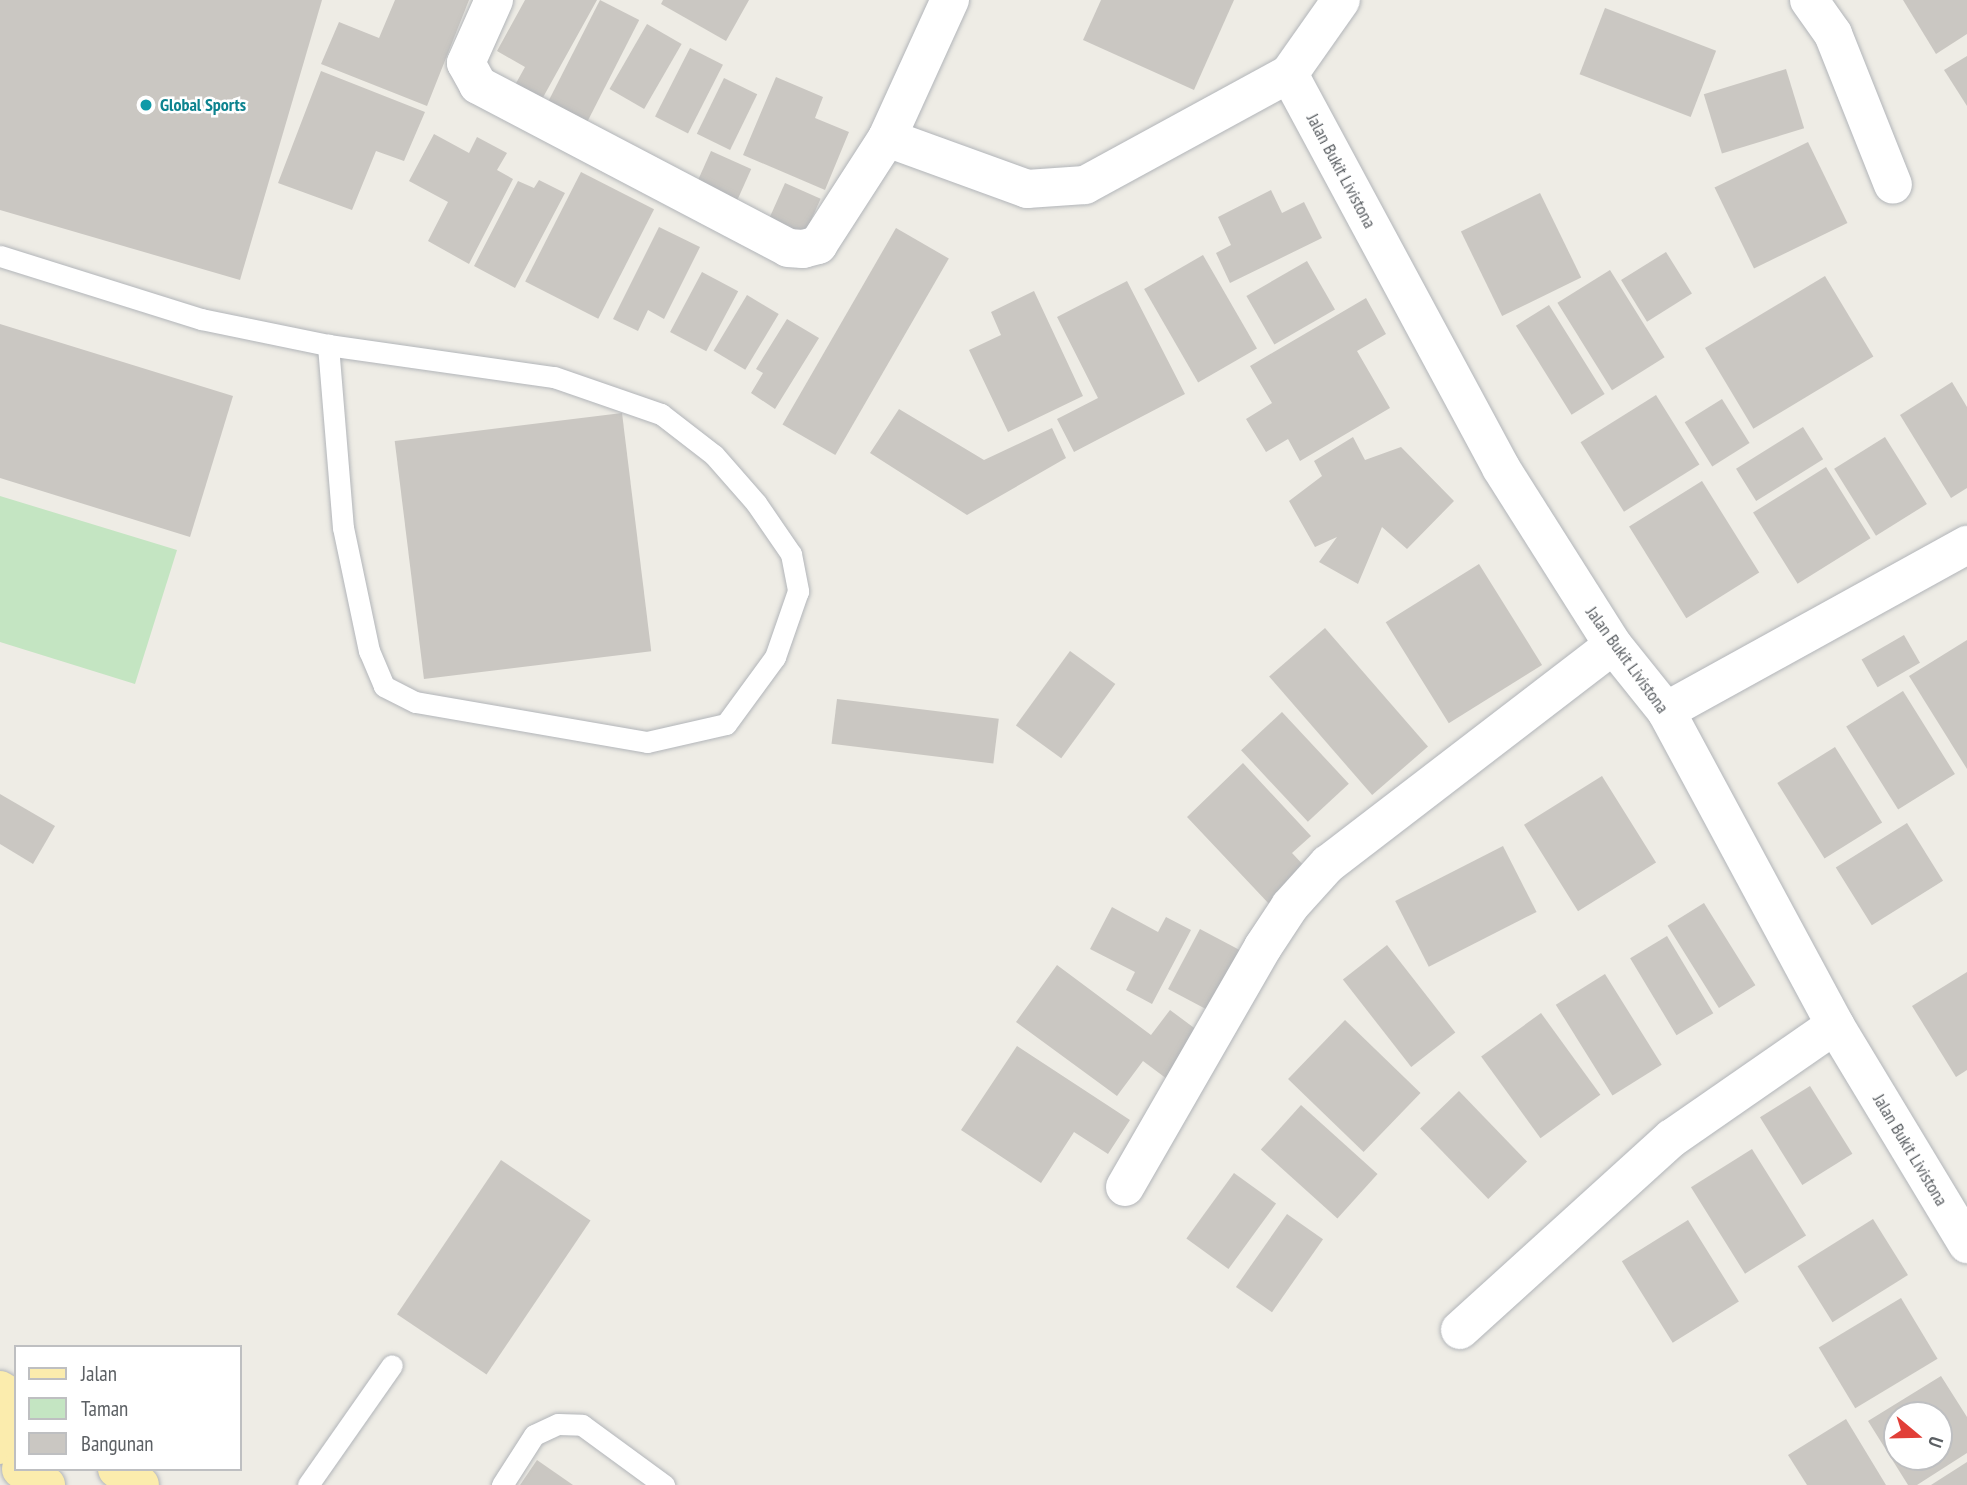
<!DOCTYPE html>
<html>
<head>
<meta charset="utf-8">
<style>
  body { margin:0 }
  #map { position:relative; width:1967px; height:1485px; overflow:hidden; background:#eeece5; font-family:"PT Sans Narrow",sans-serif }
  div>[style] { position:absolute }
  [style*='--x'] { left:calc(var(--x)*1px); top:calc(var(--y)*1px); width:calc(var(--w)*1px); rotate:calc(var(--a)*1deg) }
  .green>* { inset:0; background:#c4e5c2 }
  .building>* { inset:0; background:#cac7c2; transform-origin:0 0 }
  .roads { filter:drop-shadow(0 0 2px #b2b5b9) drop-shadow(0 0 2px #b2b5b9) }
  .lane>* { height:21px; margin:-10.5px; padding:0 10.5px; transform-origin:10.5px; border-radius:10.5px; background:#fff }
  .street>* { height:38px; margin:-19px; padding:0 19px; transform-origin:19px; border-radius:19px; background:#fff }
  .primary>* { height:38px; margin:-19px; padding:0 19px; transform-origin:19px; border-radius:19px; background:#fbecad }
  .dots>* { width:19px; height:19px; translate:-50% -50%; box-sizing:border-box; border:4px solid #fff; border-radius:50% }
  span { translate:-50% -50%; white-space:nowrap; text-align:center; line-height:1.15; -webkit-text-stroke:5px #fff; paint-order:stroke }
  .culture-label { font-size:18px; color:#0d838f; font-weight:700 }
  .left { translate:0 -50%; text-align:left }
  .street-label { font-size:18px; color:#5c6064 }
  .legend { position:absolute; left:14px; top:1345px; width:228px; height:126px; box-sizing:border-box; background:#fff; border:2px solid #bebfc1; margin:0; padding:9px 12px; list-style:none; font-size:21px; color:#5c6064 }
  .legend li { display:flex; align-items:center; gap:14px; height:35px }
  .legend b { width:35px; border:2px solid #bebfc1 }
  .north { position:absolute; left:1883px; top:1401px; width:70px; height:70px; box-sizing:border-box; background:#fff; border:2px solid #bebfc1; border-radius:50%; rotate:109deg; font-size:19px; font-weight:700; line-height:28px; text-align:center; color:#5c6064 }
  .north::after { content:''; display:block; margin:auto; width:24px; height:32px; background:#e13f38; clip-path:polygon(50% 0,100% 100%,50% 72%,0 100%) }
</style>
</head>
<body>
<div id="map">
  <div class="green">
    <i style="clip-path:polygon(0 496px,177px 550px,135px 684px,0 642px)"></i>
  </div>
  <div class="building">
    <i style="clip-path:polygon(0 0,322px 0,240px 280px,0 210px)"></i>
    <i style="clip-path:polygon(395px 0,469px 0,427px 106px,321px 64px,339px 22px,379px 38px)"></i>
    <i style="clip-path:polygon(525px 0,597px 0,541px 101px,515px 85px,525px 67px,497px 51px)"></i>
    <i style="left:600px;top:0;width:44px;height:114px;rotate:27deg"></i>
    <i style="clip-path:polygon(663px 0,749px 0,726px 41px,661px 4px)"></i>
    <i style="clip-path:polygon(1101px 0,1234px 0,1194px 90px,1083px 40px)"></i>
    <i style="clip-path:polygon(1903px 0,1967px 0,1967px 34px,1936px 54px)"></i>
    <i style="left:1605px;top:8px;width:119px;height:71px;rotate:21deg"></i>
    <i style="left:647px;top:24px;width:40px;height:75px;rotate:30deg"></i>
    <i style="left:690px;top:48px;width:37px;height:77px;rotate:27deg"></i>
    <i style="clip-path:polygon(1967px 56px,1967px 106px,1944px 70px)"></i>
    <i style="left:1786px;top:69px;width:62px;height:86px;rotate:73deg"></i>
    <i style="clip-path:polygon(321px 71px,425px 112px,404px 161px,376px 151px,352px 210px,278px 183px)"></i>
    <i style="clip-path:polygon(776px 77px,823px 97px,815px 118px,849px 132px,825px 190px,743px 155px)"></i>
    <i style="left:724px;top:78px;width:37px;height:62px;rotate:26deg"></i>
    <i style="clip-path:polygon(434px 134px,469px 153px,477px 137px,507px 153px,497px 170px,513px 179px,469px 264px,428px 241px,448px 202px,409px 181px)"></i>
    <i style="left:1808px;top:142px;width:90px;height:104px;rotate:64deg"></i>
    <i style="left:711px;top:151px;width:44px;height:40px;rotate:24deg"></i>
    <i style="left:581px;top:172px;width:82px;height:123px;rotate:27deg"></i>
    <i style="clip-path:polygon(539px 180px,565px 193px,515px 288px,474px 266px,518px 181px,534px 188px)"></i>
    <i style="left:785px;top:183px;width:39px;height:44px;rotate:24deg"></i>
    <i style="clip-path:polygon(1271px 190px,1282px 213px,1304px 202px,1322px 238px,1230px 283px,1216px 253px,1231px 245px,1218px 217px)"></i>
    <i style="left:1540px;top:193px;width:94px;height:88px;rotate:64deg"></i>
    <i style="clip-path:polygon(659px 227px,700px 247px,664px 319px,648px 310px,638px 331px,613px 319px)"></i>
    <i style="left:896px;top:228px;width:61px;height:227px;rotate:30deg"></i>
    <i style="left:1666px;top:252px;width:49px;height:53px;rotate:58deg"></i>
    <i style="left:1203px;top:255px;width:108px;height:68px;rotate:60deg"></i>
    <i style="left:1307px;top:261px;width:56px;height:70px;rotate:60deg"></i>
    <i style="left:1610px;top:270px;width:103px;height:62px;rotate:58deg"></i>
    <i style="left:702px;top:272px;width:41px;height:68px;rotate:28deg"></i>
    <i style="left:1825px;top:276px;width:94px;height:140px;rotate:59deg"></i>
    <i style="clip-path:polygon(1127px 281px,1185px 394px,1074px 452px,1057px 419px,1098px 398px,1057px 317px)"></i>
    <i style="clip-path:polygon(1034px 291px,1083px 396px,1008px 432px,969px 350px,1001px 335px,991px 312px)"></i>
    <i style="left:747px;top:295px;width:37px;height:65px;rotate:31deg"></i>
    <i style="clip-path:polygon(1366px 298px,1386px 334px,1357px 351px,1390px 408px,1300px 461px,1288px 439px,1266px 452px,1246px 419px,1272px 403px,1250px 366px)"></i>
    <i style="left:1549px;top:305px;width:105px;height:39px;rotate:58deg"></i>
    <i style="clip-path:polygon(787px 319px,819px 338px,775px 409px,751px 393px,763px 373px,756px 369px)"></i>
    <i style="clip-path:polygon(0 324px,233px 396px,190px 537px,0 478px)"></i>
    <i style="clip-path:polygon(1952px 382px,1967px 407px,1967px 488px,1951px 498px,1900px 415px)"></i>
    <i style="left:1656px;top:395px;width:82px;height:89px;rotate:58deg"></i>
    <i style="left:1722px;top:399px;width:52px;height:44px;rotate:58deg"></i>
    <i style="clip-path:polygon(899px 409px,984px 460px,1052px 428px,1066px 458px,967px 515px,870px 453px)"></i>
    <i style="left:622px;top:413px;width:240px;height:229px;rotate:83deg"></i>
    <i style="left:1803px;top:427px;width:38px;height:79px;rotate:58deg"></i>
    <i style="clip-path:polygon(1353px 437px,1365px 460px,1401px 447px,1454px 501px,1407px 549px,1382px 527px,1358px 584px,1319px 562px,1337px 537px,1315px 547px,1289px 501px,1322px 476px,1314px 461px)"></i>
    <i style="left:1885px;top:437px;width:79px;height:60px;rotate:58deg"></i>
    <i style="left:1826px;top:467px;width:84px;height:86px;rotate:58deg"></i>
    <i style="left:1702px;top:481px;width:108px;height:86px;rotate:58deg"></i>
    <i style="left:1479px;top:564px;width:119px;height:110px;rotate:58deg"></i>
    <i style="left:1325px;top:628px;width:157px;height:74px;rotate:49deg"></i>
    <i style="left:1904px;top:635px;width:32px;height:49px;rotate:60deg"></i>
    <i style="clip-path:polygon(1967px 640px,1967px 769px,1909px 676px)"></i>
    <i style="left:1070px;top:651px;width:56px;height:92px;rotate:36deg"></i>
    <i style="left:1903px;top:691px;width:98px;height:67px;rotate:58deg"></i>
    <i style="left:837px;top:699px;width:163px;height:45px;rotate:7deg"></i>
    <i style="left:1282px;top:712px;width:98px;height:56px;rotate:47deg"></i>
    <i style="left:1835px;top:747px;width:89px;height:68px;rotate:58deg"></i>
    <i style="clip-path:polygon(1243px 763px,1311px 836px,1292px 853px,1308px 870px,1271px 906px,1187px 817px)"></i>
    <i style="left:1602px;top:776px;width:102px;height:92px;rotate:58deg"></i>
    <i style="clip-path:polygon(0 794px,55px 826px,33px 864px,0 844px)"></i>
    <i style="left:1907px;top:823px;width:68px;height:84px;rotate:58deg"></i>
    <i style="left:1503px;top:846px;width:74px;height:121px;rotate:63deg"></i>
    <i style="left:1704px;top:903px;width:97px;height:43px;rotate:58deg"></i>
    <i style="clip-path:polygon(1112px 907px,1158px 932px,1166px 917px,1191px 930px,1152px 1004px,1126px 990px,1135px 972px,1090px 949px)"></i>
    <i style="left:1200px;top:929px;width:47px;height:68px;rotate:28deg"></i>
    <i style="left:1667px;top:936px;width:90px;height:43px;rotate:59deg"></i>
    <i style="left:1387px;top:945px;width:111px;height:56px;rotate:52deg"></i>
    <i style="clip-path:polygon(1057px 965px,1151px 1035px,1170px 1010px,1201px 1033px,1167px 1079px,1143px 1061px,1117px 1096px,1016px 1022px)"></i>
    <i style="clip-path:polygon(1967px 972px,1967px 1070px,1956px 1077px,1912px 1006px)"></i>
    <i style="left:1605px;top:974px;width:107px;height:58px;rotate:58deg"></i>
    <i style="left:1541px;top:1013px;width:101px;height:74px;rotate:54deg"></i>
    <i style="left:1345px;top:1020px;width:105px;height:82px;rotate:44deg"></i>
    <i style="clip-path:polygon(1017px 1046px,1130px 1120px,1108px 1154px,1074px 1132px,1041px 1183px,961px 1130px)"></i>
    <i style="left:1810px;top:1086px;width:80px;height:59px;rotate:58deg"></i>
    <i style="left:1459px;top:1091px;width:98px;height:54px;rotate:46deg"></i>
    <i style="left:1301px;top:1105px;width:103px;height:60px;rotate:42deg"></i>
    <i style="left:1752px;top:1149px;width:102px;height:72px;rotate:58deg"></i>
    <i style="left:501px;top:1160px;width:108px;height:186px;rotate:34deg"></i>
    <i style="left:1234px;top:1173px;width:52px;height:81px;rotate:36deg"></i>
    <i style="left:1287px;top:1214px;width:44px;height:89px;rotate:35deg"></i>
    <i style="left:1873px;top:1219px;width:66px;height:89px;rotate:58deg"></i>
    <i style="left:1688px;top:1220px;width:96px;height:78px;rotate:58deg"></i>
    <i style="left:1901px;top:1298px;width:71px;height:96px;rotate:59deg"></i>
    <i style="clip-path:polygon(evenodd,1941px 1376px,1967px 1417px,1967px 1453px,1917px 1485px,1908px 1485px,1868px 1421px,1941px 1376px,1897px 1415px,1939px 1415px,1939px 1457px,1897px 1457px,1897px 1415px)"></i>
    <i style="clip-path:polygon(1846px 1419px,1886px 1485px,1807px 1485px,1788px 1455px)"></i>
    <i style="clip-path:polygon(537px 1460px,573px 1485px,520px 1485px)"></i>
    <i style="clip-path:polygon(1967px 1462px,1967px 1485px,1931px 1485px)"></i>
  </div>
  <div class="roads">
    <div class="lane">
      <i style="--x:0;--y:256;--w:211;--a:17.4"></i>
      <i style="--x:201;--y:319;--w:130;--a:11.6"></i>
      <i style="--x:328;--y:345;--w:228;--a:8.1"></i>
      <i style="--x:554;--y:377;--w:113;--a:19.1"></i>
      <i style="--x:661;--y:414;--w:67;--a:37.7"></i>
      <i style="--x:714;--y:455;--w:64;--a:48.8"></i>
      <i style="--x:756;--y:503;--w:62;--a:55.5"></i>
      <i style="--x:791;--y:554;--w:38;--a:79"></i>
      <i style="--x:798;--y:591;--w:70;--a:109.2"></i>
      <i style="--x:775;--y:657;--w:83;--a:126.2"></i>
      <i style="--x:726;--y:724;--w:81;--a:167.2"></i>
      <i style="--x:647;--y:742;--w:235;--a:-170.2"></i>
      <i style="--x:415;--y:702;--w:35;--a:-153"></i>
      <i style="--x:384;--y:686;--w:38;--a:-113"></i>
      <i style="--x:369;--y:651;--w:126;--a:-101.9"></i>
      <i style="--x:343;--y:528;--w:184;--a:-94.7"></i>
      <i style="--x:308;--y:1485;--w:146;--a:-55"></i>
      <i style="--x:502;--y:1485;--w:59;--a:-57.4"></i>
      <i style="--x:534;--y:1435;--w:26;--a:-25"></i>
      <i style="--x:558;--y:1424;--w:24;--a:2"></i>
      <i style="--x:582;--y:1425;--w:102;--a:36.2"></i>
    </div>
    <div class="street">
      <i style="--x:494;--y:0;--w:69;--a:114"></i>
      <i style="--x:466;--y:63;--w:25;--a:61"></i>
      <i style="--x:478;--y:85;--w:350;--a:27.7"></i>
      <i style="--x:788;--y:248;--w:15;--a:4"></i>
      <i style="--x:803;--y:249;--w:16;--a:-15"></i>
      <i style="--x:818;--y:245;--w:127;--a:-57.2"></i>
      <i style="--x:887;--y:138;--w:152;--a:-65.5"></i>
      <i style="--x:1809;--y:0;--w:42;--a:54.8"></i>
      <i style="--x:1833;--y:34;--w:162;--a:68.3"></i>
      <i style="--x:1289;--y:74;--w:447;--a:61.7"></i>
      <i style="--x:1501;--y:468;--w:209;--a:57.7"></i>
      <i style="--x:1613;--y:645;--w:85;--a:51.2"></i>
      <i style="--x:1666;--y:711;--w:357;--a:61.7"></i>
      <i style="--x:1835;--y:1025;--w:256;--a:58.9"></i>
      <i style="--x:887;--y:138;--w:149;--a:20"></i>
      <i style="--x:1027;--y:189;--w:58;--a:-3.9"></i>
      <i style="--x:1085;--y:185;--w:232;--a:-28.6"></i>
      <i style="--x:1289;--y:74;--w:90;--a:-54.9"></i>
      <i style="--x:1666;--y:711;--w:344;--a:-28.9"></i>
      <i style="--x:1125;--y:1187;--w:277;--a:-60.1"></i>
      <i style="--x:1263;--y:947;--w:49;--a:-56.6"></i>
      <i style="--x:1290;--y:906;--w:57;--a:-47.9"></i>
      <i style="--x:1328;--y:864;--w:359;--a:-37.5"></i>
      <i style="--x:1460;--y:1330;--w:286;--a:-42.2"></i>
      <i style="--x:1672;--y:1138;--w:198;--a:-34.7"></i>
    </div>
    <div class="primary">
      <i style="--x:0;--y:1390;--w:19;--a:32"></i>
      <i style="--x:0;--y:1445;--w:30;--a:-57"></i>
      <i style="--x:21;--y:1469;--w:30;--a:33"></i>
      <i style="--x:117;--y:1469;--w:28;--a:35"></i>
    </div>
  </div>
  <div class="dots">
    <i style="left:146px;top:105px;background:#0f9aa8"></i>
  </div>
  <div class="culture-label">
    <span class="left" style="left:160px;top:105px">Global Sports</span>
  </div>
  <div class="street-label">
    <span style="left:1341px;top:171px;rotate:62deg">Jalan Bukit Livistona</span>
    <span style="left:1627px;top:660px;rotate:54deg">Jalan Bukit Livistona</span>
    <span style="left:1910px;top:1150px;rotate:59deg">Jalan Bukit Livistona</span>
  </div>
  <ul class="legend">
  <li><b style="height:9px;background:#fbecad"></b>Jalan</li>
  <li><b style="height:19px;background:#c4e5c2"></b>Taman</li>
  <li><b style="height:19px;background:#cac7c2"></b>Bangunan</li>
  </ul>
  <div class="north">U</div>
</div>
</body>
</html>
